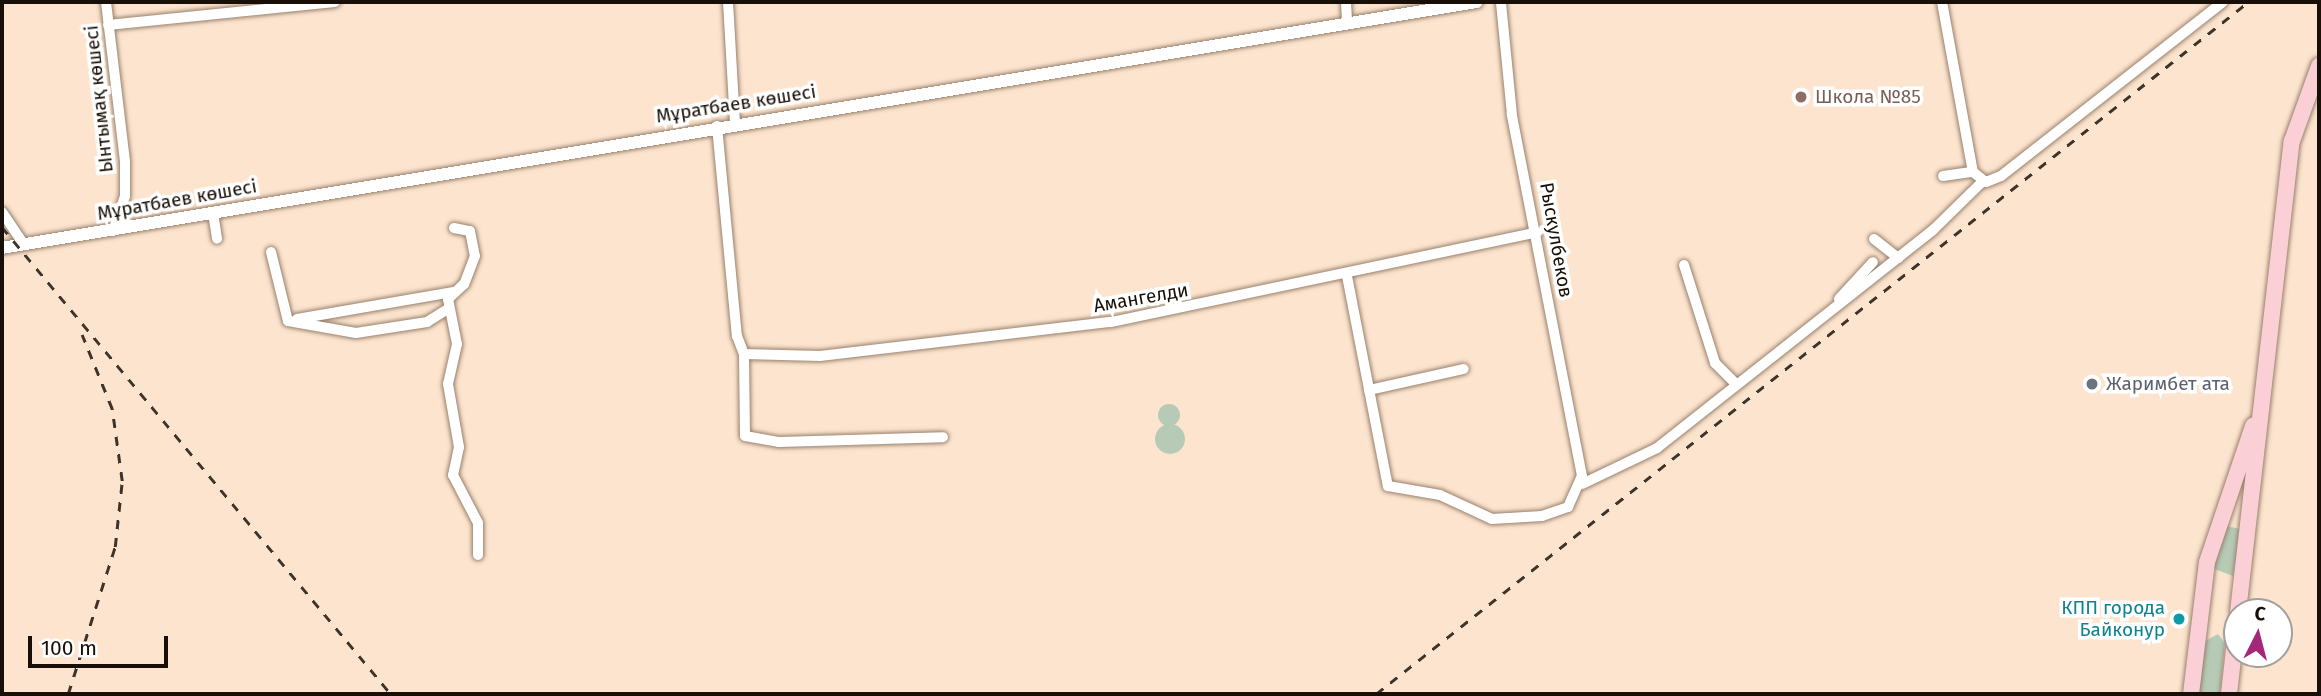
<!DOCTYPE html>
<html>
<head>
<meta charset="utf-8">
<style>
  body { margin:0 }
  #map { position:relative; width:2321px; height:696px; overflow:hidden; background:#fde4ce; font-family:"Fira Sans",sans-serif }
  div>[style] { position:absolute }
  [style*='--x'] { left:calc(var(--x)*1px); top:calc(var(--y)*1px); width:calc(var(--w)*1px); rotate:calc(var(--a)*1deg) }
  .green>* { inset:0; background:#b6cab6 }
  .round { border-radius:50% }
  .roads { filter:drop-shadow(0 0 2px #98816d) drop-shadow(0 0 2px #98816d) }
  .minor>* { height:10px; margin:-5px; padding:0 5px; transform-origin:5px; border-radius:5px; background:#fff }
  .tertiary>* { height:12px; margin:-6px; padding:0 6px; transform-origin:6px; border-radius:6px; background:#fff }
  .primary>* { height:16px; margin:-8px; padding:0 8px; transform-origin:8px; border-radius:8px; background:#facfd5 }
  .rail>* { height:2.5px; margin-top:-1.25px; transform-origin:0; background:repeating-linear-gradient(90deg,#3e3329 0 9px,transparent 0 18px) }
  .dots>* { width:19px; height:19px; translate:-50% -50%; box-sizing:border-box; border:4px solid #fff; border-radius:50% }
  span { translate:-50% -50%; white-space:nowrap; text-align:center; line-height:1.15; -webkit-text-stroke:7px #fff; paint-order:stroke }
  .education-label { font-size:19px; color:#785e54 }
  .left { translate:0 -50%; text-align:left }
  .street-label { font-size:19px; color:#181008 }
  .worship-label { font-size:19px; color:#5b616d }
  .culture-label { font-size:19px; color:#0d838f }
  .right { translate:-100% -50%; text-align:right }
  .frame { position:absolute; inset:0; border:4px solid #181008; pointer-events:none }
  .north { position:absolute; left:2223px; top:598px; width:70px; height:70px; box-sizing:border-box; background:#fff; border:2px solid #a39f9c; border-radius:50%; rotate:6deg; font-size:19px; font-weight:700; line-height:28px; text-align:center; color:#181008 }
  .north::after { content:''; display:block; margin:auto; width:24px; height:32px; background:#a5277a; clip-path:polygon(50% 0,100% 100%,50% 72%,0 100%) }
  .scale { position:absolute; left:28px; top:636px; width:140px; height:32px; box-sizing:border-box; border:4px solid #181008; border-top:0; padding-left:9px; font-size:21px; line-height:24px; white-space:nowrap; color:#181008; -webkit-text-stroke:5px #fff; paint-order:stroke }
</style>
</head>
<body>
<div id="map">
  <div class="green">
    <i class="round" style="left:1158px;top:404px;width:22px;height:22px"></i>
    <i class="round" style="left:1155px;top:424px;width:30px;height:30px"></i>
    <i style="clip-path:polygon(2227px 526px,2240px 529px,2233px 576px,2212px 568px)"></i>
    <i style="clip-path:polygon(2218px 634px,2225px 643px,2220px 694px,2199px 694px,2205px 641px)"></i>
  </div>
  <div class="roads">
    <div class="minor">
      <i style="--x:106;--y:2;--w:160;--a:83.2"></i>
      <i style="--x:125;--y:161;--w:35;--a:90"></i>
      <i style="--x:125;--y:196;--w:37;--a:109"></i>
      <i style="--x:728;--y:2;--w:122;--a:86.7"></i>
      <i style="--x:1346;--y:2;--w:20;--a:87"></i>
      <i style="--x:1942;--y:2;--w:173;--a:79.7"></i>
      <i style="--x:1973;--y:172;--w:16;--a:38"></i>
      <i style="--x:1986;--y:182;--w:16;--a:-22"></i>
      <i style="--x:2001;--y:176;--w:282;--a:-38.1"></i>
      <i style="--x:108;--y:25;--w:228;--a:-5.8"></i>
      <i style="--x:717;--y:126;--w:211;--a:84.6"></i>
      <i style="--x:737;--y:336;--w:19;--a:69"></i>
      <i style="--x:744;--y:354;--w:82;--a:89.3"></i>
      <i style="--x:745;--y:436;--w:35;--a:10"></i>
      <i style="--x:779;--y:442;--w:164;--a:-1.7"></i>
      <i style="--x:1943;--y:176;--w:30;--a:-8"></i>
      <i style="--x:2;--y:212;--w:40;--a:56"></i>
      <i style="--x:213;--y:213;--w:26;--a:81"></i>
      <i style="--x:454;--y:228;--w:16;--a:11"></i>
      <i style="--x:470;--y:231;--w:25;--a:79"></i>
      <i style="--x:475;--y:256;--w:30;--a:111"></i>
      <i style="--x:464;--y:284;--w:22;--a:137"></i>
      <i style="--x:448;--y:299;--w:46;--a:78.7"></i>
      <i style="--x:457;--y:344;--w:41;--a:102.7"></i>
      <i style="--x:448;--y:384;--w:64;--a:80.1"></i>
      <i style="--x:459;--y:447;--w:29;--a:102"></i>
      <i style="--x:453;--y:475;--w:54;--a:62.5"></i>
      <i style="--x:478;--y:523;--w:32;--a:90"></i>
      <i style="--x:1874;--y:239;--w:31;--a:38"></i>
      <i style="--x:271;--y:252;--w:71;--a:76.2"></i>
      <i style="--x:288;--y:321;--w:69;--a:10"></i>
      <i style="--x:356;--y:333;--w:72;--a:-8.8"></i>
      <i style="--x:427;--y:322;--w:25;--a:-32"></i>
      <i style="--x:1684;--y:265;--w:103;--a:72.4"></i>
      <i style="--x:1715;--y:363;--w:27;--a:45"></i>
      <i style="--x:1347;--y:276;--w:214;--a:79"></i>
      <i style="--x:1388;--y:486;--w:53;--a:9.8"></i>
      <i style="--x:1440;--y:495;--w:57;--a:24.8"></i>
      <i style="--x:1492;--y:519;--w:50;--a:-3.4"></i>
      <i style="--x:1542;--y:516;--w:28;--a:-19"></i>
      <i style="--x:1568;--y:507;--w:34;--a:-66"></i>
      <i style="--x:1582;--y:476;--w:368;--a:-101"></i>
      <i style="--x:1512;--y:115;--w:114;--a:-95.6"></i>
      <i style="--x:1839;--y:299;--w:50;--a:-47.4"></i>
      <i style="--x:297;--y:319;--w:159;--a:-9.8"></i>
      <i style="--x:744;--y:354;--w:76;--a:1.5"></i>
      <i style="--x:820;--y:356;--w:293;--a:-6.7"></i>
      <i style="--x:1111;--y:322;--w:436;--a:-11.9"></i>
      <i style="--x:1369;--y:390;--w:97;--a:-12.5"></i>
      <i style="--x:1582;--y:484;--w:83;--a:-25.6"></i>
      <i style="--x:1657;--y:448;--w:352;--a:-38.3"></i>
      <i style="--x:1933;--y:230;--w:69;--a:-44.4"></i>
    </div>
    <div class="tertiary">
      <i style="--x:2;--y:248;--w:1495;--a:-9.47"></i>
    </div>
    <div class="primary">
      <i style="--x:2238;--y:612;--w:474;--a:-83.5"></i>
      <i style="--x:2292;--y:141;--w:80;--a:-70.2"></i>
      <i style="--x:2191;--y:694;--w:133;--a:-83.1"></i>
      <i style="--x:2207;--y:562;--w:144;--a:-71.3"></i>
      <i style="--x:2229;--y:694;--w:71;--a:-83.6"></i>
    </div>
  </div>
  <div class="rail">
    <i style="--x:2;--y:227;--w:608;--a:50.21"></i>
    <i style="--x:68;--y:694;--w:154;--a:-72.3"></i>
    <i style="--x:115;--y:547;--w:66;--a:-83.9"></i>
    <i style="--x:122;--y:481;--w:73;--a:-97.9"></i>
    <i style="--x:112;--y:409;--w:80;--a:-112.1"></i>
    <i style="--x:1376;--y:694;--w:1113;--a:-38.43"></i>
  </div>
  <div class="dots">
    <i style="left:1801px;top:97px;background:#8d6e63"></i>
    <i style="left:2092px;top:384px;background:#6b7280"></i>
    <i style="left:2179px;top:619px;background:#0f9aa8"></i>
  </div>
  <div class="education-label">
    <span class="left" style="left:1815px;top:97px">Школа №85</span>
  </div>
  <div class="street-label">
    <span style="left:99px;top:99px;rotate:-96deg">Ынтымақ көшесі</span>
    <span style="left:736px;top:104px;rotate:-9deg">Мұратбаев көшесі</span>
    <span style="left:177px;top:200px;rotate:-10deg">Мұратбаев көшесі</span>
    <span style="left:1556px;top:240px;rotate:80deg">Рыскулбеков</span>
    <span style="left:1141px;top:298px;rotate:-10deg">Амангелди</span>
  </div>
  <div class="worship-label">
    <span class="left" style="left:2106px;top:384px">Жаримбет ата</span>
  </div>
  <div class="culture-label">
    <span class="right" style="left:2165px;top:619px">КПП города<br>Байконур</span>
  </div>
  <div class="frame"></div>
  <div class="north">С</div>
  <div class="scale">100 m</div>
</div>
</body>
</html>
